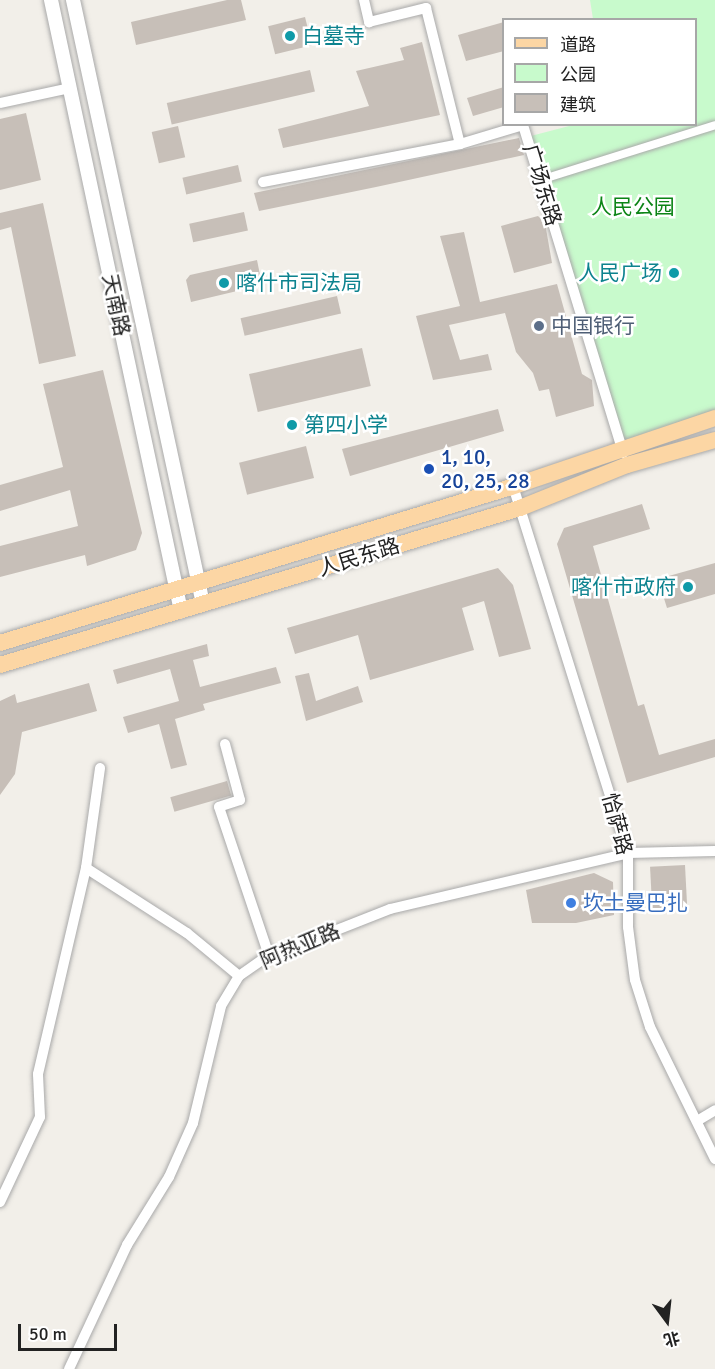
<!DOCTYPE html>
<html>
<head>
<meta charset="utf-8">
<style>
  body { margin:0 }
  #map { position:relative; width:715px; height:1369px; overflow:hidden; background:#f2efe9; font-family:Signika,"Noto Sans SC",sans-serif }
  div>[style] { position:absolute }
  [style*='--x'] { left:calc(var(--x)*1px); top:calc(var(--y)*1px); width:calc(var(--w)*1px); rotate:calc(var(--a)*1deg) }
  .park>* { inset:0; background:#c8facc }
  .building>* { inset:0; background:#c7bfb8; transform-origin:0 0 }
  .roads { filter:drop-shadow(0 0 2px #a9a9a9) drop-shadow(0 0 2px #a9a9a9) }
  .pedestrian>* { height:8px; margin:-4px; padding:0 4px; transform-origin:4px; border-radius:4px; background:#fff }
  .minor>* { height:10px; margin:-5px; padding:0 5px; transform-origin:5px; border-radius:5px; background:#fff }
  .tertiary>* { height:14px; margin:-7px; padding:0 7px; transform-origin:7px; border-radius:7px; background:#fff }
  .primary>* { height:16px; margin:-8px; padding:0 8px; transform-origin:8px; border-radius:8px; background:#fcd6a4 }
  .dots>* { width:16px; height:16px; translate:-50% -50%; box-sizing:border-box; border:3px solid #fff; border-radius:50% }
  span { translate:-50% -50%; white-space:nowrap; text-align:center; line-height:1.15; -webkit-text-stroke:5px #fff; paint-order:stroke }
  .culture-label { font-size:21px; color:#0d838f }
  .left { translate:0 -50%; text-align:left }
  .right { translate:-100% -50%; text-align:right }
  .street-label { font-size:21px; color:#222 }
  .park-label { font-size:21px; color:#0c8416 }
  .service-label { font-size:21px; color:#4e5e75 }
  .transit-label { font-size:21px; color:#164399 }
  .shop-label { font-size:21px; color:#366cbe }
  .legend { position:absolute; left:502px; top:18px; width:195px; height:108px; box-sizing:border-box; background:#fff; border:2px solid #a7a7a7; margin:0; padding:8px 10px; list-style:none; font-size:18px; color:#222 }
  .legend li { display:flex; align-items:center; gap:12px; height:30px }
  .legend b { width:30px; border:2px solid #a7a7a7 }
  .north { position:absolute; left:637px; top:1291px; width:60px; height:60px; -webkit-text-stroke:4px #fff; paint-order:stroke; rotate:165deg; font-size:16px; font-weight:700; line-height:24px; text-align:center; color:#222 }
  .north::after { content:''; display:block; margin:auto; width:21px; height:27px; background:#222; clip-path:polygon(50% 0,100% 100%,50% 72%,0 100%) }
  .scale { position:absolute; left:18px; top:1324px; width:99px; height:27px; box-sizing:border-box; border:3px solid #222; border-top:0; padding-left:8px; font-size:18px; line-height:21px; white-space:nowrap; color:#222; -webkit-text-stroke:4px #fff; paint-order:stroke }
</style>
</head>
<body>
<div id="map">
  <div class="park">
    <i style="clip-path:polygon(590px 0,715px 0,715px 418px,621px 446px,527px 137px,573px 125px,696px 124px,696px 20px,593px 19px)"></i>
  </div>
  <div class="building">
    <i style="clip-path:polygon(227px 0,241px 0,246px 20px,136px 45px,131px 22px)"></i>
    <i style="left:305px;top:17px;width:29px;height:38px;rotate:76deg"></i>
    <i style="clip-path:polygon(504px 22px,504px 51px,466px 61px,458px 35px)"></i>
    <i style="clip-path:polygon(422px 42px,440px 115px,283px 148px,278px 129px,369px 106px,356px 71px,404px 60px,400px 48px)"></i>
    <i style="left:310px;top:70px;width:22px;height:147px;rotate:77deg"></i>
    <i style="clip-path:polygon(504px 87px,504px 107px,473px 116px,467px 98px)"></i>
    <i style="clip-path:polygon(26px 113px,41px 180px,0 190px,0 119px)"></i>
    <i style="left:178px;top:126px;width:32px;height:27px;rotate:77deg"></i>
    <i style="clip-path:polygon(519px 138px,524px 155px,376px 187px,259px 211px,254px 193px)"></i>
    <i style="left:238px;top:165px;width:17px;height:57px;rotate:77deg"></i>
    <i style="clip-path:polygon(43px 203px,76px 356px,39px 364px,11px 227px,0 230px,0 213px)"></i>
    <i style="left:244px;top:212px;width:19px;height:56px;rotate:78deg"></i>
    <i style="clip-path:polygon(538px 216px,545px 223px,552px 263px,514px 273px,501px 226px)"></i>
    <i style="clip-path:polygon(464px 232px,480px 302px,557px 284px,582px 374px,592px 380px,594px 406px,556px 417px,549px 389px,539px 391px,533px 373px,516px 352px,505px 313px,449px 325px,460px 360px,488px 354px,492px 370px,433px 380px,416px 316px,460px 306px,440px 236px)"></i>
    <i style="clip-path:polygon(257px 260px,262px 285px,191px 302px,186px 280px,190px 275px)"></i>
    <i style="left:337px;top:296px;width:18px;height:99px;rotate:77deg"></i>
    <i style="left:362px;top:348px;width:39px;height:116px;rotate:77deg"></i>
    <i style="clip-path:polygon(103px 370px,142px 533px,136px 550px,87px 566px,85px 555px,0 577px,0 546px,78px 526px,70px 490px,0 511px,0 485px,63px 467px,43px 384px)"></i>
    <i style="clip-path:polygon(498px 409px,504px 431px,350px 476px,342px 449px)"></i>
    <i style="left:306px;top:446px;width:33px;height:69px;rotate:76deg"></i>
    <i style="clip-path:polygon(642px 504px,650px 529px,593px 546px,638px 706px,644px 704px,659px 755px,715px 739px,715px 757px,627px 783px,557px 544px,564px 528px)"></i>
    <i style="clip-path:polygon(715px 563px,715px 594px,667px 608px,658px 579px)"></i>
    <i style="clip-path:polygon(498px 568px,513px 585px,531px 649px,499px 657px,484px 601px,462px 608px,474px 650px,370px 680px,358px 635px,295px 654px,287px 628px)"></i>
    <i style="clip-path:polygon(207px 644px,209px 656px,193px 660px,200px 687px,276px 667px,281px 683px,203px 704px,205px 710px,175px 719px,187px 765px,171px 769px,159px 724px,128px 733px,123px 717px,179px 701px,170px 669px,117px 684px,113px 670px)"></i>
    <i style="clip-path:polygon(309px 673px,316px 701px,358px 686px,363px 702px,306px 721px,295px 676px)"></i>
    <i style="clip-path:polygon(89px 683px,97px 711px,22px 732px,15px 774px,0 795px,0 701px,15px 694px,17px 703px)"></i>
    <i style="left:227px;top:781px;width:15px;height:59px;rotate:74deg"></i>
    <i style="left:685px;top:865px;width:42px;height:35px;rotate:87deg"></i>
    <i style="clip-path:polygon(594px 873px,613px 882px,614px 915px,576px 923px,532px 923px,526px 890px)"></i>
  </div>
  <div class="roads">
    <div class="pedestrian">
      <i style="--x:540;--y:180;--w:183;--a:-17.4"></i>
    </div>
    <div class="minor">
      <i style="--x:364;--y:0;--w:23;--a:77"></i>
      <i style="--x:369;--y:22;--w:59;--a:-13.8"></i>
      <i style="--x:426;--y:8;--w:140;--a:76"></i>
      <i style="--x:0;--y:103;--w:72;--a:-12.1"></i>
      <i style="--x:263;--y:182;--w:201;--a:-10.9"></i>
      <i style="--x:460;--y:144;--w:66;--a:-16.8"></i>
      <i style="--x:523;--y:125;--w:343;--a:73"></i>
      <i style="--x:513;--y:486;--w:385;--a:72.6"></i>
      <i style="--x:628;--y:853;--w:74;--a:90"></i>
      <i style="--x:628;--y:927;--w:53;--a:82.5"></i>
      <i style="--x:635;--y:980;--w:49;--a:72.3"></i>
      <i style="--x:650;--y:1027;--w:147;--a:63.8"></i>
      <i style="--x:225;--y:744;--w:58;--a:75"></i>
      <i style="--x:240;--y:800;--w:22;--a:162"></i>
      <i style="--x:219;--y:807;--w:157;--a:71.4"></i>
      <i style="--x:86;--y:868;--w:120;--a:32.8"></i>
      <i style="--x:187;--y:933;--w:67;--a:39.6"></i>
      <i style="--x:697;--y:1121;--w:21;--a:-31"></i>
      <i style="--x:0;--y:1202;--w:94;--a:-64.8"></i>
      <i style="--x:40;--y:1117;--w:43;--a:-92.7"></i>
      <i style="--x:38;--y:1074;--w:212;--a:-76.9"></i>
      <i style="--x:86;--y:868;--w:101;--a:-82"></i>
      <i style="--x:69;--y:1369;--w:137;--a:-64.9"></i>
      <i style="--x:127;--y:1245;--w:80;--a:-58.3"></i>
      <i style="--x:169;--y:1177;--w:59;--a:-66"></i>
      <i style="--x:193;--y:1123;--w:120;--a:-76.5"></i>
      <i style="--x:221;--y:1006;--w:35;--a:-59"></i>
      <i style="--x:239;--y:976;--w:29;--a:-35"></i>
      <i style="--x:263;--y:959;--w:136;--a:-21.5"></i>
      <i style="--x:390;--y:909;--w:244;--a:-13.2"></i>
      <i style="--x:628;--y:853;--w:87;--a:-1.3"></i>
    </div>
    <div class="tertiary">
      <i style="--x:51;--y:0;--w:625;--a:77.99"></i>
      <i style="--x:73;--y:0;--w:618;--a:77.85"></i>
    </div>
    <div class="primary">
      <i style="--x:0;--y:643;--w:531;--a:-16.97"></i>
      <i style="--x:508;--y:488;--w:219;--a:-18.7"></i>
      <i style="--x:0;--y:665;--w:543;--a:-16.8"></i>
      <i style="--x:520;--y:508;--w:115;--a:-21.9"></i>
      <i style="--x:627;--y:465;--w:91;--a:-15.9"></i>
    </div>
  </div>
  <div class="dots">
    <i style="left:290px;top:36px;background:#0f9aa8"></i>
    <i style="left:674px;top:273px;background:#0f9aa8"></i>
    <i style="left:224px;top:283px;background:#0f9aa8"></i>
    <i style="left:539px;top:326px;background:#5c6f8a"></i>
    <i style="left:292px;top:425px;background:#0f9aa8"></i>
    <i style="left:429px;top:469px;background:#1a4fb4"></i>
    <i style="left:688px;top:587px;background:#0f9aa8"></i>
    <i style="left:571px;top:903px;background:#3f7fe0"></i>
  </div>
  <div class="culture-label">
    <span class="left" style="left:302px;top:36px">白墓寺</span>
    <span class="right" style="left:662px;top:273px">人民广场</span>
    <span class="left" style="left:236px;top:283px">喀什市司法局</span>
    <span class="left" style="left:304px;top:425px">第四小学</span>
    <span class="right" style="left:676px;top:587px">喀什市政府</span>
  </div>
  <div class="street-label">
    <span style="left:542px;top:185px;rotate:73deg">广场东路</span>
    <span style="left:116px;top:305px;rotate:78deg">天南路</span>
    <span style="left:359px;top:557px;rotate:-17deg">人民东路</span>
    <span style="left:617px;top:824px;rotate:75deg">恰萨路</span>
    <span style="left:300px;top:946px;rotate:-23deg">阿热亚路</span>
  </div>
  <div class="park-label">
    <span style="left:633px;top:207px">人民公园</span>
  </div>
  <div class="service-label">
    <span class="left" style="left:551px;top:326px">中国银行</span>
  </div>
  <div class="transit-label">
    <span class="left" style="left:441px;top:469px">1, 10,<br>20, 25, 28</span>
  </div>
  <div class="shop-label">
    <span class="left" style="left:583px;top:903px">坎土曼巴扎</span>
  </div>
  <ul class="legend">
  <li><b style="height:8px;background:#fcd6a4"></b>道路</li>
  <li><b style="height:16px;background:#c8facc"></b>公园</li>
  <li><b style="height:16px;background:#c7bfb8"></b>建筑</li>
  </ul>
  <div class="north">北</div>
  <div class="scale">50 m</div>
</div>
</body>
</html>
